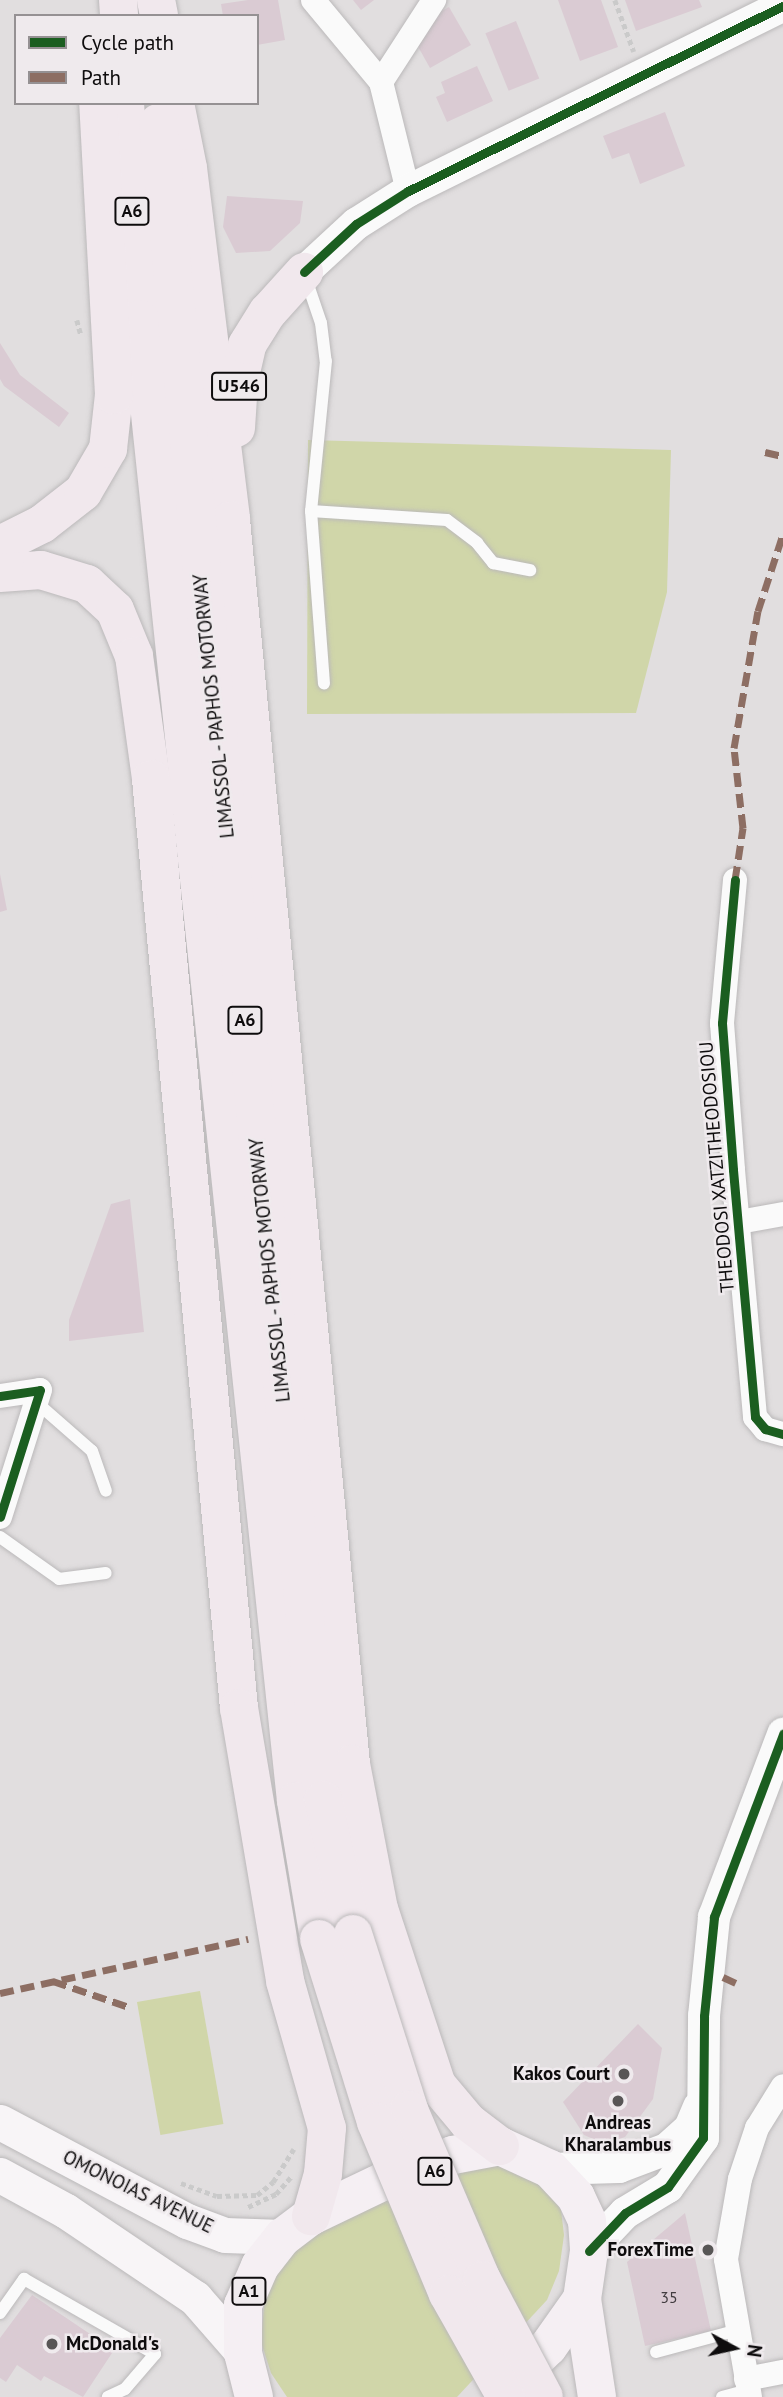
<!DOCTYPE html>
<html>
<head>
<meta charset="utf-8">
<style>
  body { margin:0 }
  #map { position:relative; width:783px; height:2397px; overflow:hidden; background:#e1dedf; font-family:"PT Sans",sans-serif }
  div>[style] { position:absolute }
  [style*='--x'] { left:calc(var(--x)*1px); top:calc(var(--y)*1px); width:calc(var(--w)*1px); rotate:calc(var(--a)*1deg) }
  .green>* { inset:0; background:#d0d6a9; transform-origin:0 0 }
  .building>* { inset:0; background:#dacbd3; transform-origin:0 0 }
  .path>* { height:4.5px; margin-top:-2.25px; transform-origin:0; background:repeating-linear-gradient(90deg,#cacaca 0 5px,transparent 0 8.5px) }
  .roads { filter:drop-shadow(0 0 2px #bbb9ba) drop-shadow(0 0 2px #bbb9ba) }
  .service>* { height:12px; margin:-6px; padding:0 6px; transform-origin:6px; border-radius:6px; background:#fafafa }
  .minor>* { height:24px; margin:-12px; padding:0 12px; transform-origin:12px; border-radius:12px; background:#fafafa }
  .tertiary>* { height:32px; margin:-16px; padding:0 16px; transform-origin:16px; border-radius:16px; background:#fafafa }
  .secondary>* { height:35px; margin:-17.5px; padding:0 17.5px; transform-origin:17.5px; border-radius:17.5px; background:#f8f5f7 }
  .primary>* { height:38px; margin:-19px; padding:0 19px; transform-origin:19px; border-radius:19px; background:#f5eff3 }
  .motorway>* { height:38px; margin:-19px; padding:0 19px; transform-origin:19px; border-radius:19px; background:#f1e8ed }
  .bridges { filter:drop-shadow(0 0 2px #bbb9ba) drop-shadow(0 0 2px #bbb9ba) }
  .motorway-bridge>* { height:38px; margin:-19px; padding:0 19px; transform-origin:19px; border-radius:19px; background:#f1e8ed }
  .quiet>* { height:7px; margin-top:-3.5px; transform-origin:0; background:repeating-linear-gradient(90deg,#8d6e63 0 14px,transparent 0 21px) }
  .cycleway>* { height:9px; margin:-4.5px; padding:0 4.5px; transform-origin:4.5px; border-radius:4.5px; background:#1b5e20 }
  .dots>* { width:19px; height:19px; translate:-50% -50%; box-sizing:border-box; border:4px solid #efeaed; border-radius:50% }
  span { translate:-50% -50%; white-space:nowrap; text-align:center; line-height:1.15; -webkit-text-stroke:5px #efeaed; paint-order:stroke }
  .number-label { font-size:16px; color:#423d40 }
  .number-label span { -webkit-text-stroke-width:0 }
  .shield-label span { padding:2px 5px; background:#efeaed; border:2px solid; border-radius:5px; -webkit-text-stroke-width:0 }
  .shield-label { font-size:18px; color:#0e0c0d; font-weight:700 }
  .street-label { font-size:19px; color:#0e0c0d }
  .poi-label { font-size:19px; color:#0e0c0d; font-weight:700 }
  .right { translate:-100% -50%; text-align:right }
  .left { translate:0 -50%; text-align:left }
  .legend { position:absolute; left:14px; top:14px; width:245px; height:91px; box-sizing:border-box; background:#efeaed; border:2px solid #959193; margin:0; padding:9px 12px; list-style:none; font-size:21px; color:#0e0c0d }
  .legend li { display:flex; align-items:center; gap:14px; height:35px }
  .legend b { width:35px; border:2px solid #959193 }
  .north { position:absolute; left:699px; top:2313px; width:70px; height:70px; -webkit-text-stroke:5px #efeaed; paint-order:stroke; rotate:98deg; font-size:19px; font-weight:700; line-height:28px; text-align:center; color:#0e0c0d }
  .north::after { content:''; display:block; margin:auto; width:24px; height:32px; background:#0e0c0d; clip-path:polygon(50% 0,100% 100%,50% 72%,0 100%) }
</style>
</head>
<body>
<div id="map">
  <div class="green">
    <i style="clip-path:polygon(308px 440px,671px 450px,667px 592px,636px 713px,307px 714px)"></i>
    <i style="left:200px;top:1991px;width:135px;height:64px;rotate:80deg"></i>
    <i style="clip-path:polygon(488px 2158px,543px 2182px,561px 2210px,564px 2235px,559px 2271px,547px 2300px,457px 2397px,287px 2397px,271px 2373px,261px 2342px,266px 2282px,314px 2223px)"></i>
  </div>
  <div class="building">
    <i style="clip-path:polygon(248px 0,278px 0,285px 40px,257px 45px,257px 16px,223px 16px,221px 4px)"></i>
    <i style="clip-path:polygon(353px 0,374px 0,361px 10px)"></i>
    <i style="clip-path:polygon(558px 0,601px 0,618px 47px,580px 61px)"></i>
    <i style="clip-path:polygon(625px 0,699px 0,702px 7px,636px 31px)"></i>
    <i style="clip-path:polygon(449px 7px,471px 45px,430px 68px,416px 43px,436px 14px)"></i>
    <i style="left:516px;top:21px;width:62px;height:33px;rotate:68deg"></i>
    <i style="clip-path:polygon(477px 66px,493px 101px,447px 122px,436px 97px,445px 93px,441px 82px)"></i>
    <i style="clip-path:polygon(665px 112px,685px 166px,640px 184px,629px 153px,612px 159px,603px 136px)"></i>
    <i style="clip-path:polygon(227px 196px,303px 201px,300px 223px,270px 251px,236px 253px,223px 227px)"></i>
    <i style="clip-path:polygon(0 343px,20px 375px,69px 413px,59px 427px,4px 386px,0 379px)"></i>
    <i style="clip-path:polygon(0 874px,7px 910px,0 912px)"></i>
    <i style="clip-path:polygon(130px 1199px,144px 1332px,69px 1341px,69px 1320px,111px 1204px)"></i>
    <i style="clip-path:polygon(638px 2024px,662px 2048px,653px 2099px,625px 2137px,605px 2144px,584px 2135px,563px 2102px)"></i>
    <i style="clip-path:polygon(685px 2213px,711px 2331px,645px 2346px,627px 2262px)"></i>
    <i style="clip-path:polygon(32px 2295px,114px 2350px,83px 2397px,44px 2376px,41px 2381px,17px 2365px,6px 2382px,0 2378px,0 2338px)"></i>
  </div>
  <div class="path">
    <i style="--x:615;--y:0;--w:55;--a:69.9"></i>
    <i style="--x:77;--y:320;--w:16;--a:75"></i>
    <i style="--x:181;--y:2183;--w:38;--a:20"></i>
    <i style="--x:217;--y:2196;--w:40;--a:-1.4"></i>
    <i style="--x:257;--y:2195;--w:21;--a:-39"></i>
    <i style="--x:273;--y:2182;--w:39;--a:-58"></i>
    <i style="--x:248;--y:2207;--w:31;--a:-25"></i>
    <i style="--x:276;--y:2194;--w:23;--a:-49"></i>
  </div>
  <div class="roads">
    <div class="service">
      <i style="--x:306;--y:279;--w:46;--a:71.2"></i>
      <i style="--x:321;--y:323;--w:38;--a:83"></i>
      <i style="--x:326;--y:361;--w:151;--a:95.7"></i>
      <i style="--x:311;--y:511;--w:173;--a:85.7"></i>
      <i style="--x:311;--y:511;--w:136;--a:3.8"></i>
      <i style="--x:447;--y:520;--w:38;--a:37"></i>
      <i style="--x:477;--y:543;--w:26;--a:51"></i>
      <i style="--x:493;--y:563;--w:38;--a:11"></i>
      <i style="--x:36;--y:1402;--w:74;--a:41.2"></i>
      <i style="--x:92;--y:1451;--w:42;--a:70.7"></i>
      <i style="--x:0;--y:1537;--w:72;--a:35.4"></i>
      <i style="--x:59;--y:1579;--w:47;--a:-7.3"></i>
      <i style="--x:0;--y:2313;--w:42;--a:-54.8"></i>
      <i style="--x:24;--y:2279;--w:151;--a:29.8"></i>
      <i style="--x:155;--y:2354;--w:46;--a:130.6"></i>
      <i style="--x:125;--y:2389;--w:19;--a:155"></i>
      <i style="--x:656;--y:2352;--w:85;--a:-15"></i>
      <i style="--x:722;--y:2397;--w:27;--a:-15"></i>
    </div>
    <div class="minor">
      <i style="--x:313;--y:0;--w:107;--a:50.3"></i>
      <i style="--x:408;--y:191;--w:112;--a:-103.9"></i>
      <i style="--x:381;--y:82;--w:98;--a:-57.1"></i>
      <i style="--x:735;--y:880;--w:144;--a:95.2"></i>
      <i style="--x:722;--y:1023;--w:147;--a:85.7"></i>
      <i style="--x:733;--y:1170;--w:248;--a:84.9"></i>
      <i style="--x:755;--y:1417;--w:16;--a:50"></i>
      <i style="--x:765;--y:1429;--w:19;--a:16"></i>
      <i style="--x:739;--y:1222;--w:45;--a:-10.3"></i>
      <i style="--x:0;--y:1396;--w:40;--a:-8.5"></i>
      <i style="--x:40;--y:1390;--w:133;--a:107.5"></i>
      <i style="--x:746;--y:2379;--w:38;--a:-11"></i>
      <i style="--x:750;--y:2397;--w:140;--a:-99.9"></i>
      <i style="--x:726;--y:2259;--w:81;--a:-80.1"></i>
      <i style="--x:740;--y:2179;--w:54;--a:-71.6"></i>
      <i style="--x:757;--y:2128;--w:49;--a:-58.2"></i>
    </div>
    <div class="tertiary">
      <i style="--x:304;--y:272;--w:71;--a:-42.7"></i>
      <i style="--x:356;--y:224;--w:62;--a:-32.4"></i>
      <i style="--x:408;--y:191;--w:418;--a:-26.3"></i>
      <i style="--x:550;--y:2169;--w:69;--a:-1.7"></i>
      <i style="--x:619;--y:2167;--w:51;--a:-20.6"></i>
      <i style="--x:667;--y:2149;--w:31;--a:-42"></i>
      <i style="--x:690;--y:2128;--w:23;--a:-67"></i>
      <i style="--x:589;--y:2251;--w:52;--a:-46.5"></i>
      <i style="--x:625;--y:2213;--w:50;--a:-31.2"></i>
      <i style="--x:668;--y:2187;--w:60;--a:-54.5"></i>
      <i style="--x:703;--y:2138;--w:122;--a:-89.5"></i>
      <i style="--x:704;--y:2016;--w:100;--a:-84.2"></i>
      <i style="--x:714;--y:1917;--w:196;--a:-69.3"></i>
    </div>
    <div class="secondary">
      <i style="--x:0;--y:2122;--w:212;--a:27.9"></i>
      <i style="--x:187;--y:2221;--w:40;--a:20.2"></i>
      <i style="--x:225;--y:2235;--w:58;--a:2"></i>
      <i style="--x:0;--y:2175;--w:75;--a:28.6"></i>
      <i style="--x:66;--y:2211;--w:156;--a:34"></i>
      <i style="--x:195;--y:2298;--w:73;--a:48.9"></i>
    </div>
    <div class="primary">
      <i style="--x:582;--y:2299;--w:99;--a:81.3"></i>
      <i style="--x:254;--y:2397;--w:45;--a:-104"></i>
      <i style="--x:243;--y:2353;--w:48;--a:-90"></i>
      <i style="--x:243;--y:2305;--w:43;--a:-66.4"></i>
      <i style="--x:260;--y:2266;--w:37;--a:-52"></i>
      <i style="--x:283;--y:2237;--w:35;--a:-37"></i>
      <i style="--x:311;--y:2216;--w:79;--a:-25.6"></i>
      <i style="--x:382;--y:2182;--w:76;--a:-20.8"></i>
      <i style="--x:453;--y:2155;--w:48;--a:-10.8"></i>
      <i style="--x:500;--y:2146;--w:55;--a:24.7"></i>
      <i style="--x:550;--y:2169;--w:38;--a:47"></i>
      <i style="--x:576;--y:2197;--w:26;--a:65"></i>
      <i style="--x:587;--y:2221;--w:30;--a:86"></i>
      <i style="--x:589;--y:2251;--w:49;--a:98.3"></i>
      <i style="--x:582;--y:2299;--w:59;--a:125.3"></i>
      <i style="--x:548;--y:2347;--w:59;--a:135.7"></i>
    </div>
    <div class="motorway">
      <i style="--x:118;--y:0;--w:16;--a:86"></i>
      <i style="--x:156;--y:0;--w:16;--a:79"></i>
      <i style="--x:125;--y:103;--w:217;--a:86"></i>
      <i style="--x:140;--y:319;--w:1490;--a:83.99"></i>
      <i style="--x:296;--y:1801;--w:140;--a:80.5"></i>
      <i style="--x:175;--y:103;--w:66;--a:78.7"></i>
      <i style="--x:188;--y:168;--w:355;--a:83"></i>
      <i style="--x:231;--y:520;--w:1250;--a:84.49"></i>
      <i style="--x:351;--y:1764;--w:148;--a:79.1"></i>
      <i style="--x:379;--y:1909;--w:185;--a:71.8"></i>
      <i style="--x:437;--y:2085;--w:48;--a:50"></i>
      <i style="--x:468;--y:2122;--w:40;--a:37"></i>
      <i style="--x:158;--y:123;--w:1685;--a:84.38"></i>
      <i style="--x:323;--y:1800;--w:137;--a:77.4"></i>
      <i style="--x:236;--y:428;--w:47;--a:-86.3"></i>
      <i style="--x:239;--y:381;--w:37;--a:-77"></i>
      <i style="--x:247;--y:345;--w:39;--a:-58"></i>
      <i style="--x:268;--y:312;--w:54;--a:-48"></i>
      <i style="--x:0;--y:545;--w:47;--a:-26.6"></i>
      <i style="--x:42;--y:524;--w:52;--a:-38"></i>
      <i style="--x:83;--y:492;--w:50;--a:-59.8"></i>
      <i style="--x:108;--y:449;--w:54;--a:-83.7"></i>
      <i style="--x:114;--y:395;--w:292;--a:-93.1"></i>
      <i style="--x:0;--y:573;--w:41;--a:-4.2"></i>
      <i style="--x:41;--y:570;--w:48;--a:16.9"></i>
      <i style="--x:87;--y:584;--w:38;--a:43"></i>
      <i style="--x:115;--y:610;--w:50;--a:67.6"></i>
      <i style="--x:134;--y:656;--w:124;--a:82.1"></i>
      <i style="--x:151;--y:779;--w:933;--a:84.59"></i>
      <i style="--x:239;--y:1708;--w:277;--a:80.4"></i>
      <i style="--x:285;--y:1981;--w:153;--a:74.1"></i>
      <i style="--x:327;--y:2128;--w:46;--a:95"></i>
      <i style="--x:323;--y:2174;--w:44;--a:105.9"></i>
    </div>
  </div>
  <div class="bridges">
    <div class="motorway-bridge">
      <i style="--x:353;--y:1934;--w:185;--a:72.3"></i>
      <i style="--x:409;--y:2110;--w:185;--a:66.8"></i>
      <i style="--x:482;--y:2280;--w:132;--a:62.1"></i>
      <i style="--x:319;--y:1939;--w:192;--a:72.7"></i>
      <i style="--x:376;--y:2122;--w:186;--a:67.3"></i>
      <i style="--x:448;--y:2294;--w:118;--a:60.6"></i>
    </div>
  </div>
  <div class="quiet">
    <i style="--x:765;--y:452;--w:18;--a:13"></i>
    <i style="--x:735;--y:880;--w:53;--a:-81.3"></i>
    <i style="--x:743;--y:828;--w:81;--a:-96.4"></i>
    <i style="--x:734;--y:748;--w:139;--a:-80.1"></i>
    <i style="--x:758;--y:611;--w:81;--a:-72"></i>
    <i style="--x:723;--y:1977;--w:17;--a:25"></i>
    <i style="--x:53;--y:1981;--w:83;--a:18.9"></i>
    <i style="--x:0;--y:1993;--w:254;--a:-12.3"></i>
  </div>
  <div class="cycleway">
    <i style="--x:304;--y:272;--w:71;--a:-42.7"></i>
    <i style="--x:356;--y:224;--w:62;--a:-32.4"></i>
    <i style="--x:408;--y:191;--w:418;--a:-26.3"></i>
    <i style="--x:735;--y:880;--w:144;--a:95.2"></i>
    <i style="--x:722;--y:1023;--w:147;--a:85.7"></i>
    <i style="--x:733;--y:1170;--w:248;--a:84.9"></i>
    <i style="--x:755;--y:1417;--w:16;--a:50"></i>
    <i style="--x:765;--y:1429;--w:19;--a:16"></i>
    <i style="--x:0;--y:1396;--w:40;--a:-8.5"></i>
    <i style="--x:40;--y:1390;--w:133;--a:107.5"></i>
    <i style="--x:589;--y:2251;--w:52;--a:-46.5"></i>
    <i style="--x:625;--y:2213;--w:50;--a:-31.2"></i>
    <i style="--x:668;--y:2187;--w:60;--a:-54.5"></i>
    <i style="--x:703;--y:2138;--w:122;--a:-89.5"></i>
    <i style="--x:704;--y:2016;--w:100;--a:-84.2"></i>
    <i style="--x:714;--y:1917;--w:196;--a:-69.3"></i>
  </div>
  <div class="dots">
    <i style="left:624px;top:2074px;background:#585656"></i>
    <i style="left:618px;top:2101px;background:#585656"></i>
    <i style="left:708px;top:2250px;background:#585656"></i>
    <i style="left:52px;top:2344px;background:#585656"></i>
  </div>
  <div class="number-label">
    <span style="left:669px;top:2297px">35</span>
  </div>
  <div class="shield-label">
    <span style="left:132px;top:211px">A6</span>
    <span style="left:239px;top:386px">U546</span>
    <span style="left:245px;top:1020px">A6</span>
    <span style="left:435px;top:2171px">A6</span>
    <span style="left:249px;top:2291px">A1</span>
  </div>
  <div class="street-label">
    <span style="left:214px;top:706px;rotate:-96deg">LIMASSOL - PAPHOS MOTORWAY</span>
    <span style="left:717px;top:1167px;rotate:-95deg">THEODOSI XATZITHEODOSIOU</span>
    <span style="left:270px;top:1270px;rotate:-96deg">LIMASSOL - PAPHOS MOTORWAY</span>
    <span style="left:138px;top:2192px;rotate:26deg">OMONOIAS AVENUE</span>
  </div>
  <div class="poi-label">
    <span class="right" style="left:610px;top:2074px">Kakos Court</span>
    <span style="left:618px;top:2134px">Andreas<br>Kharalambus</span>
    <span class="right" style="left:694px;top:2250px">ForexTime</span>
    <span class="left" style="left:66px;top:2344px">McDonald's</span>
  </div>
  <ul class="legend">
  <li><b style="height:9px;background:#1b5e20"></b>Cycle path</li>
  <li><b style="height:9px;background:#8d6e63"></b>Path</li>
  </ul>
  <div class="north">N</div>
</div>
</body>
</html>
